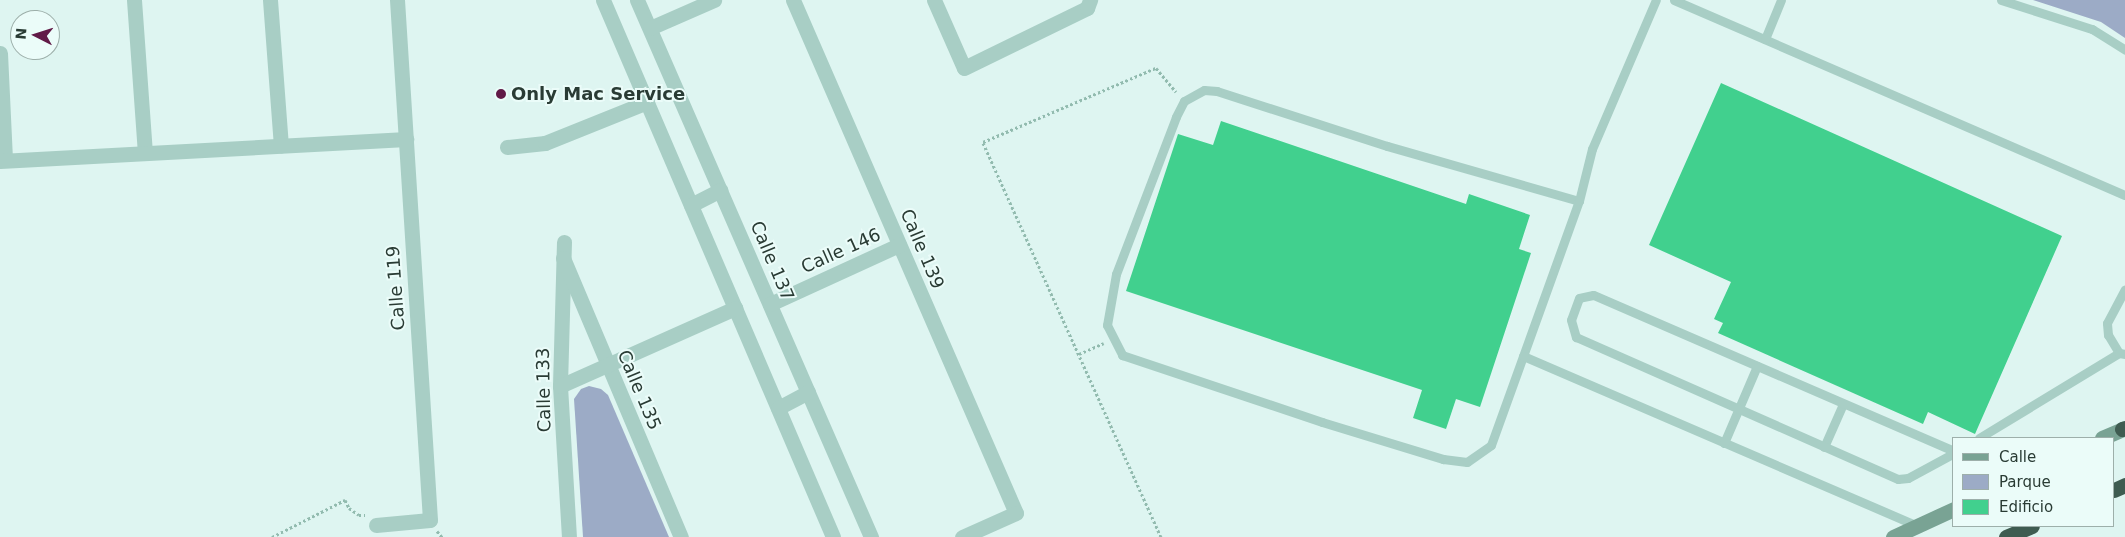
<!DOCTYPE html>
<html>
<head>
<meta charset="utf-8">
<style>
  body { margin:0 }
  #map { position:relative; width:2125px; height:537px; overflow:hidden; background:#def5f1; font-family:"DejaVu Sans",sans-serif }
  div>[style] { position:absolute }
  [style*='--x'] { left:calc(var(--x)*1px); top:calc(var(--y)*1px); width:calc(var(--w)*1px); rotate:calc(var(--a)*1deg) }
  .green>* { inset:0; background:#9cabc6 }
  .building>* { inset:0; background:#41d08e }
  .path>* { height:3px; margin-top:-1.5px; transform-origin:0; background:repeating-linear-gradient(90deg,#92bbaf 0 2.5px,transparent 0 5px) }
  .lane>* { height:9px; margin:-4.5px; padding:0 4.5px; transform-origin:4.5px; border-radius:4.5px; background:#a8cec5 }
  .street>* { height:15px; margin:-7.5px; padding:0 7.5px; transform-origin:7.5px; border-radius:7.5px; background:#a8cec5 }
  .secondary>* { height:15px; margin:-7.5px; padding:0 7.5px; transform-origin:7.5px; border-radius:7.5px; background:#79a394 }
  .highway>* { height:15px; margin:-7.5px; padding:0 7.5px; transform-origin:7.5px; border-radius:7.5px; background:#3f5c51 }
  .dots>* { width:14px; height:14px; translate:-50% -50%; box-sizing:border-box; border:2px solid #ebfcf9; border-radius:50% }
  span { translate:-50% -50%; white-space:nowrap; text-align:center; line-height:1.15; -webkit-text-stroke:4px #ebfcf9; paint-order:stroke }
  .poi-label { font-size:18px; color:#293b34; font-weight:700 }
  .left { translate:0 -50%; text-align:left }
  .street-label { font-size:18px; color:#293b34 }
  .legend { position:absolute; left:1952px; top:437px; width:162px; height:90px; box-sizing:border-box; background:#ebfcf9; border:1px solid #9dafaa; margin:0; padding:6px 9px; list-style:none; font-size:15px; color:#293b34 }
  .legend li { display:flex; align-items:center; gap:10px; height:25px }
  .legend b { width:25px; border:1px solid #9dafaa }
  .north { position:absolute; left:10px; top:10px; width:50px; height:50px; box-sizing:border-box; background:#ebfcf9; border:1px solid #9dafaa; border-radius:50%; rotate:275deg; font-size:14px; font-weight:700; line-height:20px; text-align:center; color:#293b34 }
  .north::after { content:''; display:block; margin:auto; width:18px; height:22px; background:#611a47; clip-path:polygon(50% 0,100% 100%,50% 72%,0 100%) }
</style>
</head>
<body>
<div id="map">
  <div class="green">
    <i style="clip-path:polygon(2033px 0,2125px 0,2125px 38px,2101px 22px)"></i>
    <i style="clip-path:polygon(589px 386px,601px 389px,608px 395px,669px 537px,583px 537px,574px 399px,581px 389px)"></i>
  </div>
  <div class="building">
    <i style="clip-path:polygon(1721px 83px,2062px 236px,1975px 434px,1928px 412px,1923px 424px,1718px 333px,1723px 323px,1714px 319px,1731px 282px,1649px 245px)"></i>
    <i style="clip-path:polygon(1221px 121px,1466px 204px,1469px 194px,1530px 215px,1519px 249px,1531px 253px,1480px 407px,1456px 399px,1446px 429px,1413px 418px,1422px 390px,1126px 291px,1178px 134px,1213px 145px)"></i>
  </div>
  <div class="path">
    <i style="--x:1079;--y:354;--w:27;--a:-24"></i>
    <i style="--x:437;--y:531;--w:8;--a:50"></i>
    <i style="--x:272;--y:537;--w:82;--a:-26.9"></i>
    <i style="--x:345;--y:500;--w:9;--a:63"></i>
    <i style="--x:349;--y:508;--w:12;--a:35"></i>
    <i style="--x:359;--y:515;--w:6;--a:0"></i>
    <i style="--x:1161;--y:537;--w:433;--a:-114.3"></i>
    <i style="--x:983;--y:142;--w:188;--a:-23.2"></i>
    <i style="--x:1156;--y:68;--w:31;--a:50"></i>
  </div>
  <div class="lane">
    <i style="--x:1674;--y:0;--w:491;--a:23.4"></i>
    <i style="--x:2001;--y:0;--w:96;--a:17.7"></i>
    <i style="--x:2092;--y:29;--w:39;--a:32"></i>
    <i style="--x:1765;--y:39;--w:42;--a:-67.7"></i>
    <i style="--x:1579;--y:201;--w:200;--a:-164"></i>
    <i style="--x:1387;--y:146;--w:179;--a:-162.1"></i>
    <i style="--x:1217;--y:91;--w:13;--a:-176"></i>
    <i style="--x:1204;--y:90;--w:23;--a:151"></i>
    <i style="--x:1184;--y:101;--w:18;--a:117"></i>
    <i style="--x:1176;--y:117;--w:168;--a:110.9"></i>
    <i style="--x:1116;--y:274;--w:52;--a:100"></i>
    <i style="--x:1107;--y:325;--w:34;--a:63"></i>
    <i style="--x:1122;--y:355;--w:211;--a:18.5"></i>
    <i style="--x:1322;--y:422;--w:127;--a:17"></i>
    <i style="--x:1443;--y:459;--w:24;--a:7"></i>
    <i style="--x:1467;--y:462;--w:29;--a:-35"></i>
    <i style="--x:1491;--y:445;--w:259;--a:-70.2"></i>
    <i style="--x:1579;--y:201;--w:54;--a:-76"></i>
    <i style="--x:1592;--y:149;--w:162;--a:-66.8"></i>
    <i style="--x:2119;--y:353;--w:21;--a:-121"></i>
    <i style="--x:2108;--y:335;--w:12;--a:-95"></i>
    <i style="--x:2107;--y:323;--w:38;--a:-62"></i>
    <i style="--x:1523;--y:356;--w:430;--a:23.3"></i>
    <i style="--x:1979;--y:438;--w:164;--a:-31.3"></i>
    <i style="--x:2119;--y:353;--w:6;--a:9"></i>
    <i style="--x:1724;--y:443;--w:84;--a:-66.8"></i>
    <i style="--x:1824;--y:447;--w:47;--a:-66.2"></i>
    <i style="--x:1954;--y:451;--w:393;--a:-156.6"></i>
    <i style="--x:1593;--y:295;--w:14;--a:168"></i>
    <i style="--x:1579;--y:298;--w:23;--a:110"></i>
    <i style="--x:1571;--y:320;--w:18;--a:74"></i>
    <i style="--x:1576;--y:337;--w:352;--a:23.8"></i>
    <i style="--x:1898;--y:479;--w:10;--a:-6"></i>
    <i style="--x:1908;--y:478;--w:52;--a:-28.5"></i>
  </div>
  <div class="street">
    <i style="--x:134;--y:0;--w:152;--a:85.9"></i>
    <i style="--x:270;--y:0;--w:146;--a:85.7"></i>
    <i style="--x:603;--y:0;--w:584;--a:66.81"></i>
    <i style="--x:637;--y:0;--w:586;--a:66.45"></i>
    <i style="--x:793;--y:0;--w:559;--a:66.51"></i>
    <i style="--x:1016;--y:513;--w:59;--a:156"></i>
    <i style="--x:934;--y:0;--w:74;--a:66.2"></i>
    <i style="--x:964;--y:68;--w:137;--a:-26"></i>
    <i style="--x:1087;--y:8;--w:9;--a:-69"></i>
    <i style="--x:650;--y:28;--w:70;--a:-23.6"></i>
    <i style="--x:0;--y:53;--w:107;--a:87.3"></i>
    <i style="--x:507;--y:147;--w:38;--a:-6"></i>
    <i style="--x:545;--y:143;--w:110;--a:-21.9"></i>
    <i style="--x:0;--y:161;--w:407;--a:-3.1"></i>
    <i style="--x:691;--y:205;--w:33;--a:-27"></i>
    <i style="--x:564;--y:242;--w:144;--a:91.6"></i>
    <i style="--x:560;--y:386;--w:151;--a:86.6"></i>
    <i style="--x:563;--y:258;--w:303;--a:67.1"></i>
    <i style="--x:770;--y:304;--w:142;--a:-24.6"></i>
    <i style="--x:560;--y:386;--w:192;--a:-24"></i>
    <i style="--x:778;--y:408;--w:34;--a:-28"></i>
    <i style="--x:376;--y:525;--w:54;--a:-5.3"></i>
    <i style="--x:430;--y:520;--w:521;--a:-93.63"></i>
  </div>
  <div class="secondary">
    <i style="--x:2102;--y:438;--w:25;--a:-23"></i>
    <i style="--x:1893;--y:537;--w:67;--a:-24.7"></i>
  </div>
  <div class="highway">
    <i style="--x:2122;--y:429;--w:3;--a:-18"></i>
    <i style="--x:2114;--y:490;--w:12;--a:-24"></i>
    <i style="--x:2006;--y:537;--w:28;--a:-23"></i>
  </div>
  <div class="dots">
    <i style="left:501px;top:94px;background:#611a47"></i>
  </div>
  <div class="poi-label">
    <span class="left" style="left:511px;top:94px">Only Mac Service</span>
  </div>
  <div class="street-label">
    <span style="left:922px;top:249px;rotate:67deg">Calle 139</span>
    <span style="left:841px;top:251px;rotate:-24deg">Calle 146</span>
    <span style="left:772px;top:261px;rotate:67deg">Calle 137</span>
    <span style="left:396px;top:288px;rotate:-94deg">Calle 119</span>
    <span style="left:544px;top:390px;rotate:-91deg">Calle 133</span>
    <span style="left:639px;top:390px;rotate:67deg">Calle 135</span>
  </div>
  <ul class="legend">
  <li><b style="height:6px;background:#79a394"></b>Calle</li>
  <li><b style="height:14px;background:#9cabc6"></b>Parque</li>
  <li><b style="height:14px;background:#41d08e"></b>Edificio</li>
  </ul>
  <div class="north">N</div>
</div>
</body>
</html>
